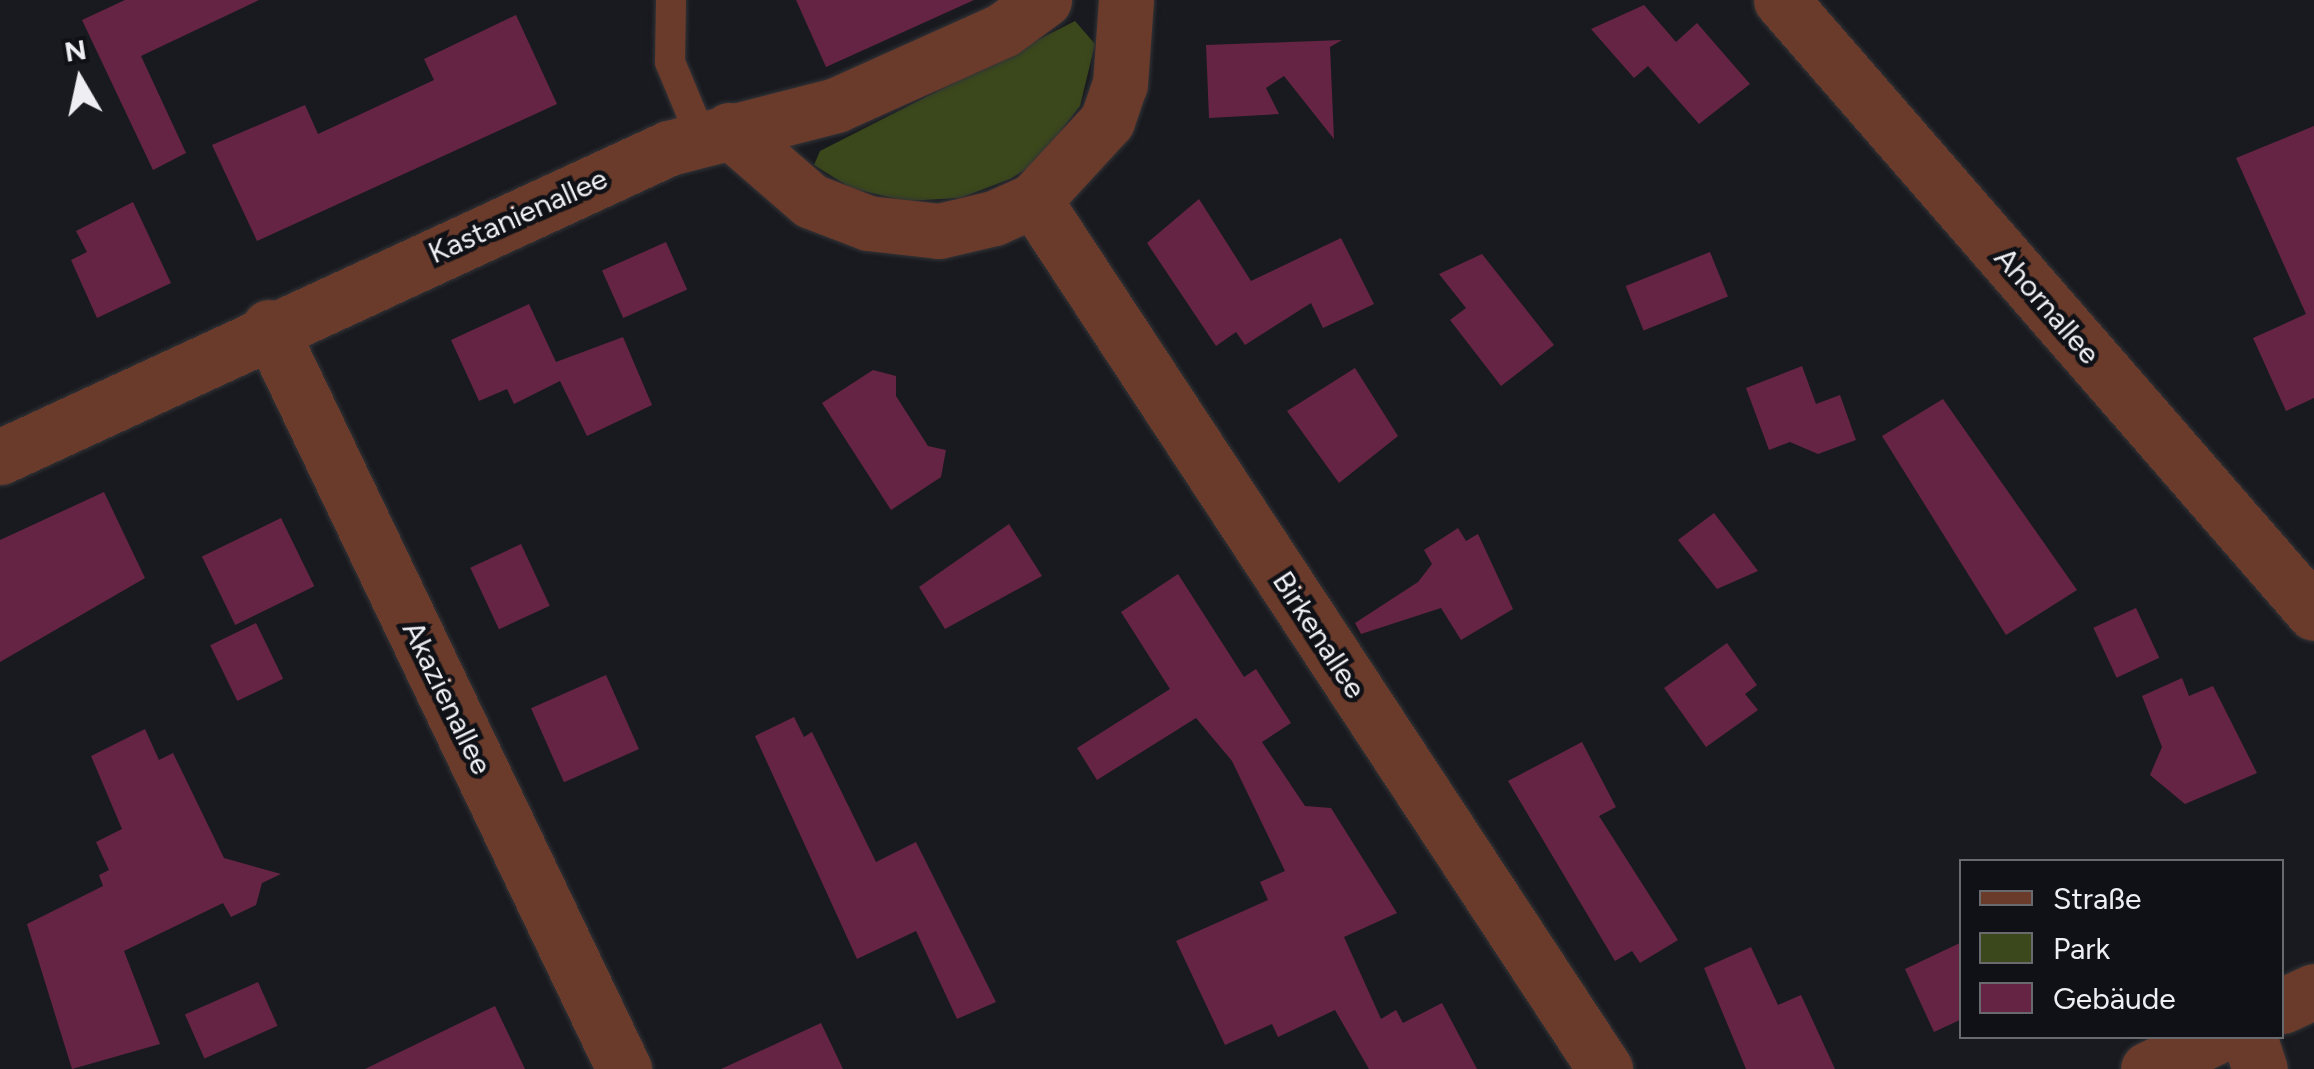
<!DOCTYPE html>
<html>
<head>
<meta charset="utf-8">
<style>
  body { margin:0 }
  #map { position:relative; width:2314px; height:1069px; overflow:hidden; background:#191a1f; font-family:Figtree,sans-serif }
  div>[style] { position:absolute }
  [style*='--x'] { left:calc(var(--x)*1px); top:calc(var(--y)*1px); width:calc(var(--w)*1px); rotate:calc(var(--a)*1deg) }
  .green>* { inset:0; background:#3b481b }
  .building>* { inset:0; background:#652443; transform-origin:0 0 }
  .roads { filter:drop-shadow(0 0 2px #333438) drop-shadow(0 0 2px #333438) }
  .service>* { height:30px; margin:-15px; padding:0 15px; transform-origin:15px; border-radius:15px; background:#6a3b2b }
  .minor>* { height:55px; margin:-27.5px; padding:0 27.5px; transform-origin:27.5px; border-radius:27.5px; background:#6a3b2b }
  .tertiary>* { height:55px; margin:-27.5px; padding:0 27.5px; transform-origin:27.5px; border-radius:27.5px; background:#6a3b2b }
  span { translate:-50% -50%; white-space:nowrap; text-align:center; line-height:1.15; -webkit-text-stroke:9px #101116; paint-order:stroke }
  .street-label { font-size:30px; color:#efeff3 }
  .legend { position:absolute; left:1959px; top:859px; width:325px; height:180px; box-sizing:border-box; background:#101116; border:2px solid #696a6e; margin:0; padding:12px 18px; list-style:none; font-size:30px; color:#efeff3 }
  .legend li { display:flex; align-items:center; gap:20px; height:50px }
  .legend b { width:50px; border:2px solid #696a6e }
  .north { position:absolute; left:30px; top:30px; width:100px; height:100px; -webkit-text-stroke:8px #101116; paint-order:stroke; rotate:351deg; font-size:28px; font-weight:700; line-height:40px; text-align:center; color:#efeff3 }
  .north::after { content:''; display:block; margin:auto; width:35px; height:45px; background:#efeff3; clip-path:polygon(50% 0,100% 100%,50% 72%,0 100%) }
</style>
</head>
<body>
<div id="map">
  <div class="green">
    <i style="clip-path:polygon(1075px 21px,1095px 44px,1080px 106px,1036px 163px,1010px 179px,960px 198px,905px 201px,851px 188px,814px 165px,820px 151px)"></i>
  </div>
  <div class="building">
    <i style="clip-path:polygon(125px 0,259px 0,141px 56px,186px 153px,153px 170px,82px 20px)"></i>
    <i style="clip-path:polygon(796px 0,974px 0,826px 67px)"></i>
    <i style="clip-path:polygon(1644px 5px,1676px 42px,1697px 23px,1750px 84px,1699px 124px,1648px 66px,1634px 78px,1591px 29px)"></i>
    <i style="clip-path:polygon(516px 15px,557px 104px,257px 241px,212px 145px,305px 105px,318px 134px,434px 80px,424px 59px)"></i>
    <i style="clip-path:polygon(1342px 40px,1330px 47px,1334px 139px,1284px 76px,1266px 88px,1279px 114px,1209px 118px,1206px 45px)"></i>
    <i style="clip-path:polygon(2314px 126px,2314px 398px,2286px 411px,2253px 338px,2306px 314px,2236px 158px)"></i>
    <i style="clip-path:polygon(1199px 199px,1251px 281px,1341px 238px,1374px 304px,1323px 328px,1311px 303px,1245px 345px,1236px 332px,1216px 346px,1147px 243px)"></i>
    <i style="clip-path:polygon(133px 202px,171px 283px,97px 318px,71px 260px,87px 252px,76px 231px)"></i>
    <i style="left:666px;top:242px;width:52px;height:70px;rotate:66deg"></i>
    <i style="left:1710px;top:252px;width:48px;height:91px;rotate:68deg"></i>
    <i style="clip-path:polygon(1482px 254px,1554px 345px,1501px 386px,1450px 320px,1466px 308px,1439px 274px)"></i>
    <i style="clip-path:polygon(529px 304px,556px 362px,623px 337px,652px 405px,587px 436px,560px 381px,514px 404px,507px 389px,479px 401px,451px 340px)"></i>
    <i style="clip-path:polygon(1802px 366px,1816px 404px,1840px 395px,1856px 440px,1818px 454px,1790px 442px,1769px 450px,1746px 388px)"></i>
    <i style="clip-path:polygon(1355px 368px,1398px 436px,1339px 483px,1287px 411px)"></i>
    <i style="clip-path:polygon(873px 370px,896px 376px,896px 396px,928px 446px,946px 450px,941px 477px,891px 510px,822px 403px)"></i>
    <i style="clip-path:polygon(1943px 399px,2077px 590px,2006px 635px,1882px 436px)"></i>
    <i style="clip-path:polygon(104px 492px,145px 578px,0 662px,0 540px)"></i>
    <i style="clip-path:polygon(1714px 513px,1758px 571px,1717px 589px,1678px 540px)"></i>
    <i style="left:281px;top:518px;width:76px;height:88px;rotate:64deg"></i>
    <i style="clip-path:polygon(1009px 524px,1042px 576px,945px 629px,919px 587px)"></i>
    <i style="clip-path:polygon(1458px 528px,1466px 541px,1478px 534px,1513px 609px,1461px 640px,1441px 608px,1361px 634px,1355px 623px,1418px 582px,1432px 564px,1424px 550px)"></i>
    <i style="left:521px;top:544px;width:68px;height:56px;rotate:65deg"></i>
    <i style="clip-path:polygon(1178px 574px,1244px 677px,1256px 669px,1291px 723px,1262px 742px,1305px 806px,1331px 808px,1397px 913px,1344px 937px,1381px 1019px,1396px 1010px,1403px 1023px,1442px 1003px,1477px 1069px,1369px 1069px,1335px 1010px,1278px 1037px,1272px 1024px,1225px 1045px,1176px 941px,1268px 900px,1260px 882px,1285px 871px,1232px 761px,1196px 718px,1097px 780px,1077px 748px,1170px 689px,1121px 612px)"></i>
    <i style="left:2136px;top:608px;width:55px;height:47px;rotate:65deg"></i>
    <i style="left:256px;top:623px;width:62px;height:51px;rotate:64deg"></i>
    <i style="clip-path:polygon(1727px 643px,1757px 685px,1745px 694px,1758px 710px,1706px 747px,1664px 688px)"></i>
    <i style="left:606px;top:675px;width:81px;height:82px;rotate:66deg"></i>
    <i style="clip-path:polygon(2182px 678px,2189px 696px,2213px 686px,2257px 773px,2185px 804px,2150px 775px,2162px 747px,2142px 696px)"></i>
    <i style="clip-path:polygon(794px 717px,804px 737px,812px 732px,876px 862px,916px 842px,996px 1002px,957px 1019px,916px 931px,857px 959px,755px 736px)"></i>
    <i style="clip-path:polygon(145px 729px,159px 760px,173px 753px,224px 858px,281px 874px,262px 883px,256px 905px,231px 917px,223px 903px,124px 951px,160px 1044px,72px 1069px,27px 924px,103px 886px,99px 875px,109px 870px,96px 842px,122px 829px,91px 756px)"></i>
    <i style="clip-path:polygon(1582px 742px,1616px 807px,1599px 816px,1678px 940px,1640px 963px,1632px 951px,1615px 961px,1508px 781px)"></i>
    <i style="clip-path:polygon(1962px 942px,1962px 1019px,1934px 1032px,1905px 969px)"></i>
    <i style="clip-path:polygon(1751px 947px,1778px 1005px,1801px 995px,1835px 1069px,1746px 1069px,1704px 968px)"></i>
    <i style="left:258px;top:982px;width:48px;height:80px;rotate:66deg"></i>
    <i style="clip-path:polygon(495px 1006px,525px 1069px,365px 1069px)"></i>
    <i style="clip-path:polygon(821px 1023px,843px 1069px,721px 1069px)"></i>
  </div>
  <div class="roads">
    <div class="service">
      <i style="--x:671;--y:0;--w:62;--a:90.9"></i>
      <i style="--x:670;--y:62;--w:81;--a:67.5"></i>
    </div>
    <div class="minor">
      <i style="--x:1781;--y:0;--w:812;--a:48.99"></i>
      <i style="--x:729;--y:130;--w:108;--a:40.9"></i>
      <i style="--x:811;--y:201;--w:61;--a:21.1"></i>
      <i style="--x:868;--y:223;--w:71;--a:6.4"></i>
      <i style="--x:939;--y:231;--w:57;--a:-13.3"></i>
      <i style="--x:994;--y:218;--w:44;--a:-24.2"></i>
      <i style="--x:1034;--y:200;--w:108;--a:-47.3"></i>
      <i style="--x:1107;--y:121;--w:39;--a:-71"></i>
      <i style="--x:1120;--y:84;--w:84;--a:-85.9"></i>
      <i style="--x:1034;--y:200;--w:1040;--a:56.69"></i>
      <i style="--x:269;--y:327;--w:823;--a:64.43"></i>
      <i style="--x:2282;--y:1006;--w:35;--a:-25"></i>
      <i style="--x:2249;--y:1036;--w:35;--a:72"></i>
      <i style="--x:2148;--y:1069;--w:76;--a:-25.6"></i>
    </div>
    <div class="tertiary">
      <i style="--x:0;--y:457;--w:737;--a:-24.79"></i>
      <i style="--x:669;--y:148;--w:172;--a:-14.4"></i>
      <i style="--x:836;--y:105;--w:183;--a:-24.2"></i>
      <i style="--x:1003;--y:30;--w:51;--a:-36.2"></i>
    </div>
  </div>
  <div class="street-label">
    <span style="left:518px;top:216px;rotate:-24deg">Kastanienallee</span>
    <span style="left:2047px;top:306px;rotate:49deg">Ahornallee</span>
    <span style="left:1319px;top:635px;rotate:57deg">Birkenallee</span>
    <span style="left:447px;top:698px;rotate:64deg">Akazienallee</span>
  </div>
  <ul class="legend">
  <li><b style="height:12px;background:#6a3b2b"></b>Straße</li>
  <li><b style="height:28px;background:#3b481b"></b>Park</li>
  <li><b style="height:28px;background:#652443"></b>Gebäude</li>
  </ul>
  <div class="north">N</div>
</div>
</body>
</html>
